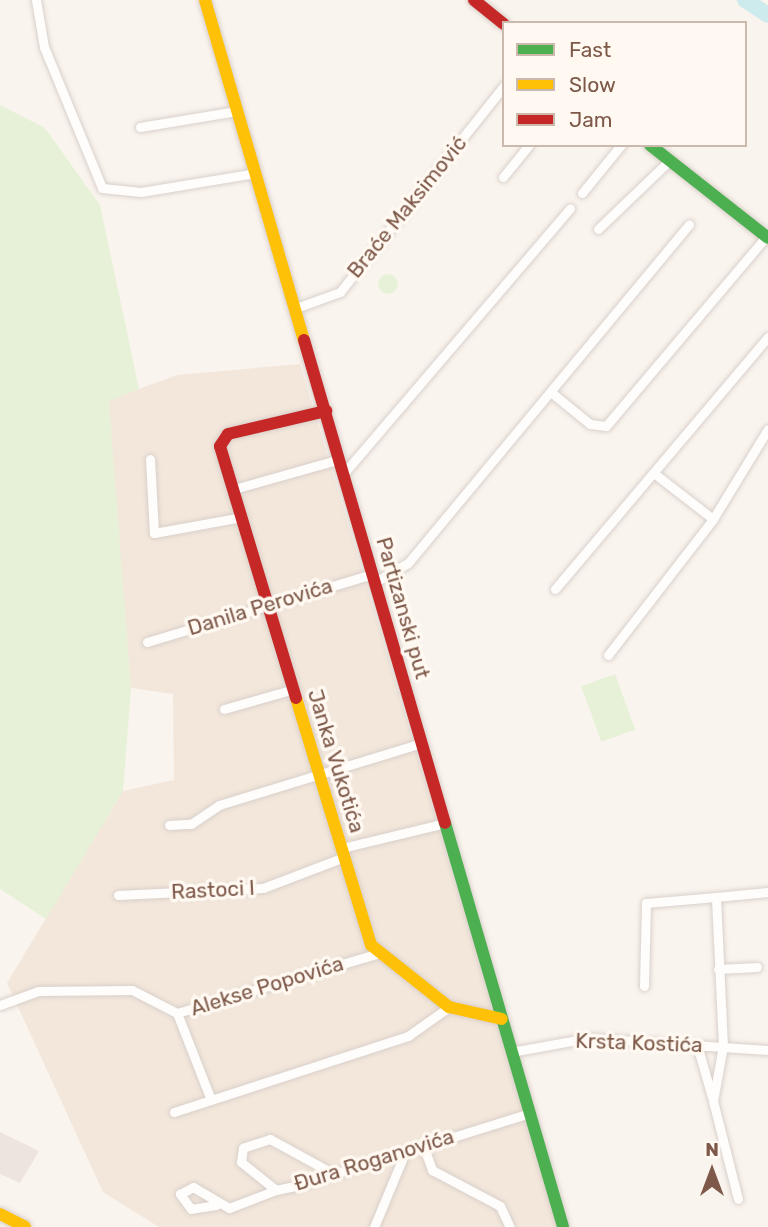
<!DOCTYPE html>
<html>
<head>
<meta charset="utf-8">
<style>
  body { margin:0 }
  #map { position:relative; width:768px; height:1227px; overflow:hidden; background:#faf4ee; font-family:Rubik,sans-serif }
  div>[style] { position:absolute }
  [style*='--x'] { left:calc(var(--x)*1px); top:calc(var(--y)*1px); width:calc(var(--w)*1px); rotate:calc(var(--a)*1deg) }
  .residential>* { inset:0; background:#f3e7db }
  .industrial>* { inset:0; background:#ede4de }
  .green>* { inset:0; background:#e7f1d7; transform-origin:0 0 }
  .round { border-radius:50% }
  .river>* { height:16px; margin:-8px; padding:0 8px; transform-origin:8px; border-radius:8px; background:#cdebed }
  .roads { filter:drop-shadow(0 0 2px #d9d0ca) drop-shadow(0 0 2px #d9d0ca) }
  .street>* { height:9px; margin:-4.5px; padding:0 4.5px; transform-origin:4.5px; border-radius:4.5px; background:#fefdfc }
  .fast>* { height:12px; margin:-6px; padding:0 6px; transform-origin:6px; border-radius:6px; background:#4caf50 }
  .slow>* { height:12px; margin:-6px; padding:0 6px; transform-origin:6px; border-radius:6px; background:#ffc107 }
  .jam>* { height:12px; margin:-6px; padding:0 6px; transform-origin:6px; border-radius:6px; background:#c62828 }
  span { translate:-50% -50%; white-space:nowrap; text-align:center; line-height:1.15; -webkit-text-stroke:7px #fff9f2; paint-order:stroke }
  .street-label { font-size:21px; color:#7e5949 }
  .legend { position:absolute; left:502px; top:21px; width:245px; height:126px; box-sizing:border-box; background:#fff9f2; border:2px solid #cbb9ae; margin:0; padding:9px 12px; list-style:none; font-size:21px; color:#7e5949 }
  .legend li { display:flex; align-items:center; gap:14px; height:35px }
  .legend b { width:35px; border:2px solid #cbb9ae }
  .north { position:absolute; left:677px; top:1136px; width:70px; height:70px; -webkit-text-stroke:5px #fff9f2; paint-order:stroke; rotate:0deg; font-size:19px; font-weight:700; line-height:28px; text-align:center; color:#7e5949 }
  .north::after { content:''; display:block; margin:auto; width:24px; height:32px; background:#7e5949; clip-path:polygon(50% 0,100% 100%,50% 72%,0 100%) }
</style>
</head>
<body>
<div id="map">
  <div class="residential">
    <i style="clip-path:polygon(300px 364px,489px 995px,557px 1227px,159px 1227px,103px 1192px,7px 983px,123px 791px,174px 780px,173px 694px,131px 688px,106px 401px,177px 375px)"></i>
  </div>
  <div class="industrial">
    <i style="clip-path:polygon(0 1132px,39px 1151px,20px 1183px,0 1174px)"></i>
  </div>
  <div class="green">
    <i style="clip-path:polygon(0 105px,45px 128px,100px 205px,139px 389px,109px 401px,131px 688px,123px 791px,46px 919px,0 889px)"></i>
    <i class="round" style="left:378px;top:274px;width:20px;height:20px"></i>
    <i style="left:615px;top:674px;width:59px;height:36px;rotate:70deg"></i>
  </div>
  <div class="river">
    <i style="--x:745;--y:0;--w:27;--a:33"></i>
  </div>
  <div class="roads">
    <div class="street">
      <i style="--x:36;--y:0;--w:48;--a:80.3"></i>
      <i style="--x:44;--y:47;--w:152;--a:67.6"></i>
      <i style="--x:102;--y:188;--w:39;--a:6"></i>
      <i style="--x:141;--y:192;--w:117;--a:-9.4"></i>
      <i style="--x:140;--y:127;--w:98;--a:-9.4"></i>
      <i style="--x:503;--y:177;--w:41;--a:-50.9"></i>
      <i style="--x:582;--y:193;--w:62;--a:-50.9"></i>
      <i style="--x:598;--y:229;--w:100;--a:-43.8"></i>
      <i style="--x:296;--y:308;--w:47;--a:-20"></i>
      <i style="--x:340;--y:292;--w:263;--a:-51.5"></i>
      <i style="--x:552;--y:393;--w:49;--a:39.2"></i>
      <i style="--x:590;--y:424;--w:16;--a:7"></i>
      <i style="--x:606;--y:426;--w:248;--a:-49.8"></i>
      <i style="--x:150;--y:459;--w:74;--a:86.9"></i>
      <i style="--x:154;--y:533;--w:89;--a:-10.3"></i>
      <i style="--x:344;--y:473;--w:348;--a:-49.5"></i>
      <i style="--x:655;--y:474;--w:73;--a:37.8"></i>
      <i style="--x:234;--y:489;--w:110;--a:-15.8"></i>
      <i style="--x:375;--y:582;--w:38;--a:-30"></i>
      <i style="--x:408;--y:563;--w:440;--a:-50.3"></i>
      <i style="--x:555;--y:589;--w:330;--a:-49.8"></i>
      <i style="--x:147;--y:642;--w:235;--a:-16.8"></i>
      <i style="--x:608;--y:655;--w:172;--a:-52.3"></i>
      <i style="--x:713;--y:519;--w:105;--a:-58.6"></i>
      <i style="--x:224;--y:709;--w:73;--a:-15.9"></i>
      <i style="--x:169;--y:825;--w:22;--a:-3"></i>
      <i style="--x:191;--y:824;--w:34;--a:-34"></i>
      <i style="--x:219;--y:805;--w:212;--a:-17"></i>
      <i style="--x:342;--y:848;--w:106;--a:-13.6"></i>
      <i style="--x:118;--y:895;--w:145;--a:-2.8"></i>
      <i style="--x:263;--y:888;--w:87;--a:-20.9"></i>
      <i style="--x:718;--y:969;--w:39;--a:-3"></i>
      <i style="--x:644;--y:986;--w:83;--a:-88.6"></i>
      <i style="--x:646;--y:903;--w:70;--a:-4.9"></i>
      <i style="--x:0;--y:1005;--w:40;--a:-20.2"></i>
      <i style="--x:38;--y:991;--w:94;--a:-0.6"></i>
      <i style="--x:132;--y:990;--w:51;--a:27.1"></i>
      <i style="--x:177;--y:1013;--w:208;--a:-16.5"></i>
      <i style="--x:177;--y:1013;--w:90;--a:68.6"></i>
      <i style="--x:697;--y:1045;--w:54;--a:73.9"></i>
      <i style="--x:511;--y:1052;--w:78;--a:-10.3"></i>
      <i style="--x:588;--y:1038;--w:180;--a:3.8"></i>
      <i style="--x:174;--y:1112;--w:246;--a:-18"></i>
      <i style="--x:408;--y:1036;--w:50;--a:-35.3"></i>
      <i style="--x:423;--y:1145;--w:27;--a:70"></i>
      <i style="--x:432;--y:1170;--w:77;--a:27.9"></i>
      <i style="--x:500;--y:1206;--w:23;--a:65"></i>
      <i style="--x:334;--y:1174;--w:73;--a:-151.3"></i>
      <i style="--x:270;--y:1139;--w:28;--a:162"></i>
      <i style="--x:243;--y:1148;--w:14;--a:98"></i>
      <i style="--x:241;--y:1162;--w:45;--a:38.7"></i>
      <i style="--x:276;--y:1190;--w:24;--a:-12"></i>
      <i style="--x:299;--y:1185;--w:242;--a:-17.3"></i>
      <i style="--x:738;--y:1199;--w:101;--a:-104.3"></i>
      <i style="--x:713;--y:1101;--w:56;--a:-79.7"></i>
      <i style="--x:723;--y:1046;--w:149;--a:-92.7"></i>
      <i style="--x:716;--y:897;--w:52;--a:-5.5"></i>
      <i style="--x:216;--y:1205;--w:25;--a:171"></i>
      <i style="--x:191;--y:1209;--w:19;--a:-126"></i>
      <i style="--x:180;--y:1194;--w:15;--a:-28"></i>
      <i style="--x:193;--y:1187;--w:42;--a:30.3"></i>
      <i style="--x:229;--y:1208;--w:50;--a:-21"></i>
      <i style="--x:374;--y:1227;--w:83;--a:-67.4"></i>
    </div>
    <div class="fast">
      <i style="--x:650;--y:145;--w:150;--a:38.2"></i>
      <i style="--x:445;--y:823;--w:421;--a:73.7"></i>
    </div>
    <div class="slow">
      <i style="--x:205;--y:0;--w:354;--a:73.8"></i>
      <i style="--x:296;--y:698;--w:258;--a:73.1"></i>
      <i style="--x:371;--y:945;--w:100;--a:38.5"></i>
      <i style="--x:449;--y:1007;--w:54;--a:12.8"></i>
      <i style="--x:0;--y:1214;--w:28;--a:27"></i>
    </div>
    <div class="jam">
      <i style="--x:474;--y:0;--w:38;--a:39"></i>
      <i style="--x:304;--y:340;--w:503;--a:73.73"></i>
      <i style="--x:296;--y:698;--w:263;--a:-106.8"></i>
      <i style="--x:220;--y:446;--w:14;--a:-56"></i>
      <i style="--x:228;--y:434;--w:101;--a:-13.2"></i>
    </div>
  </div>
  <div class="street-label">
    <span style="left:407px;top:207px;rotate:-51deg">Braće Maksimović</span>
    <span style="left:260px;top:607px;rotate:-17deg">Danila Perovića</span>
    <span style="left:403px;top:608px;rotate:74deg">Partizanski put</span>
    <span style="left:336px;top:761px;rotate:73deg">Janka Vukotića</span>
    <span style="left:213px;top:890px;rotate:-3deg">Rastoci I</span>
    <span style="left:267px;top:986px;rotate:-17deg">Alekse Popovića</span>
    <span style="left:639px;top:1043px;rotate:2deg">Krsta Kostića</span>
    <span style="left:374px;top:1160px;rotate:-17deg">Đura Roganovića</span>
  </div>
  <ul class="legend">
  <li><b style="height:9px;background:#4caf50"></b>Fast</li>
  <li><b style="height:9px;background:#ffc107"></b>Slow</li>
  <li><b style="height:9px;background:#c62828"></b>Jam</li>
  </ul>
  <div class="north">N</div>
</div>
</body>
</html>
